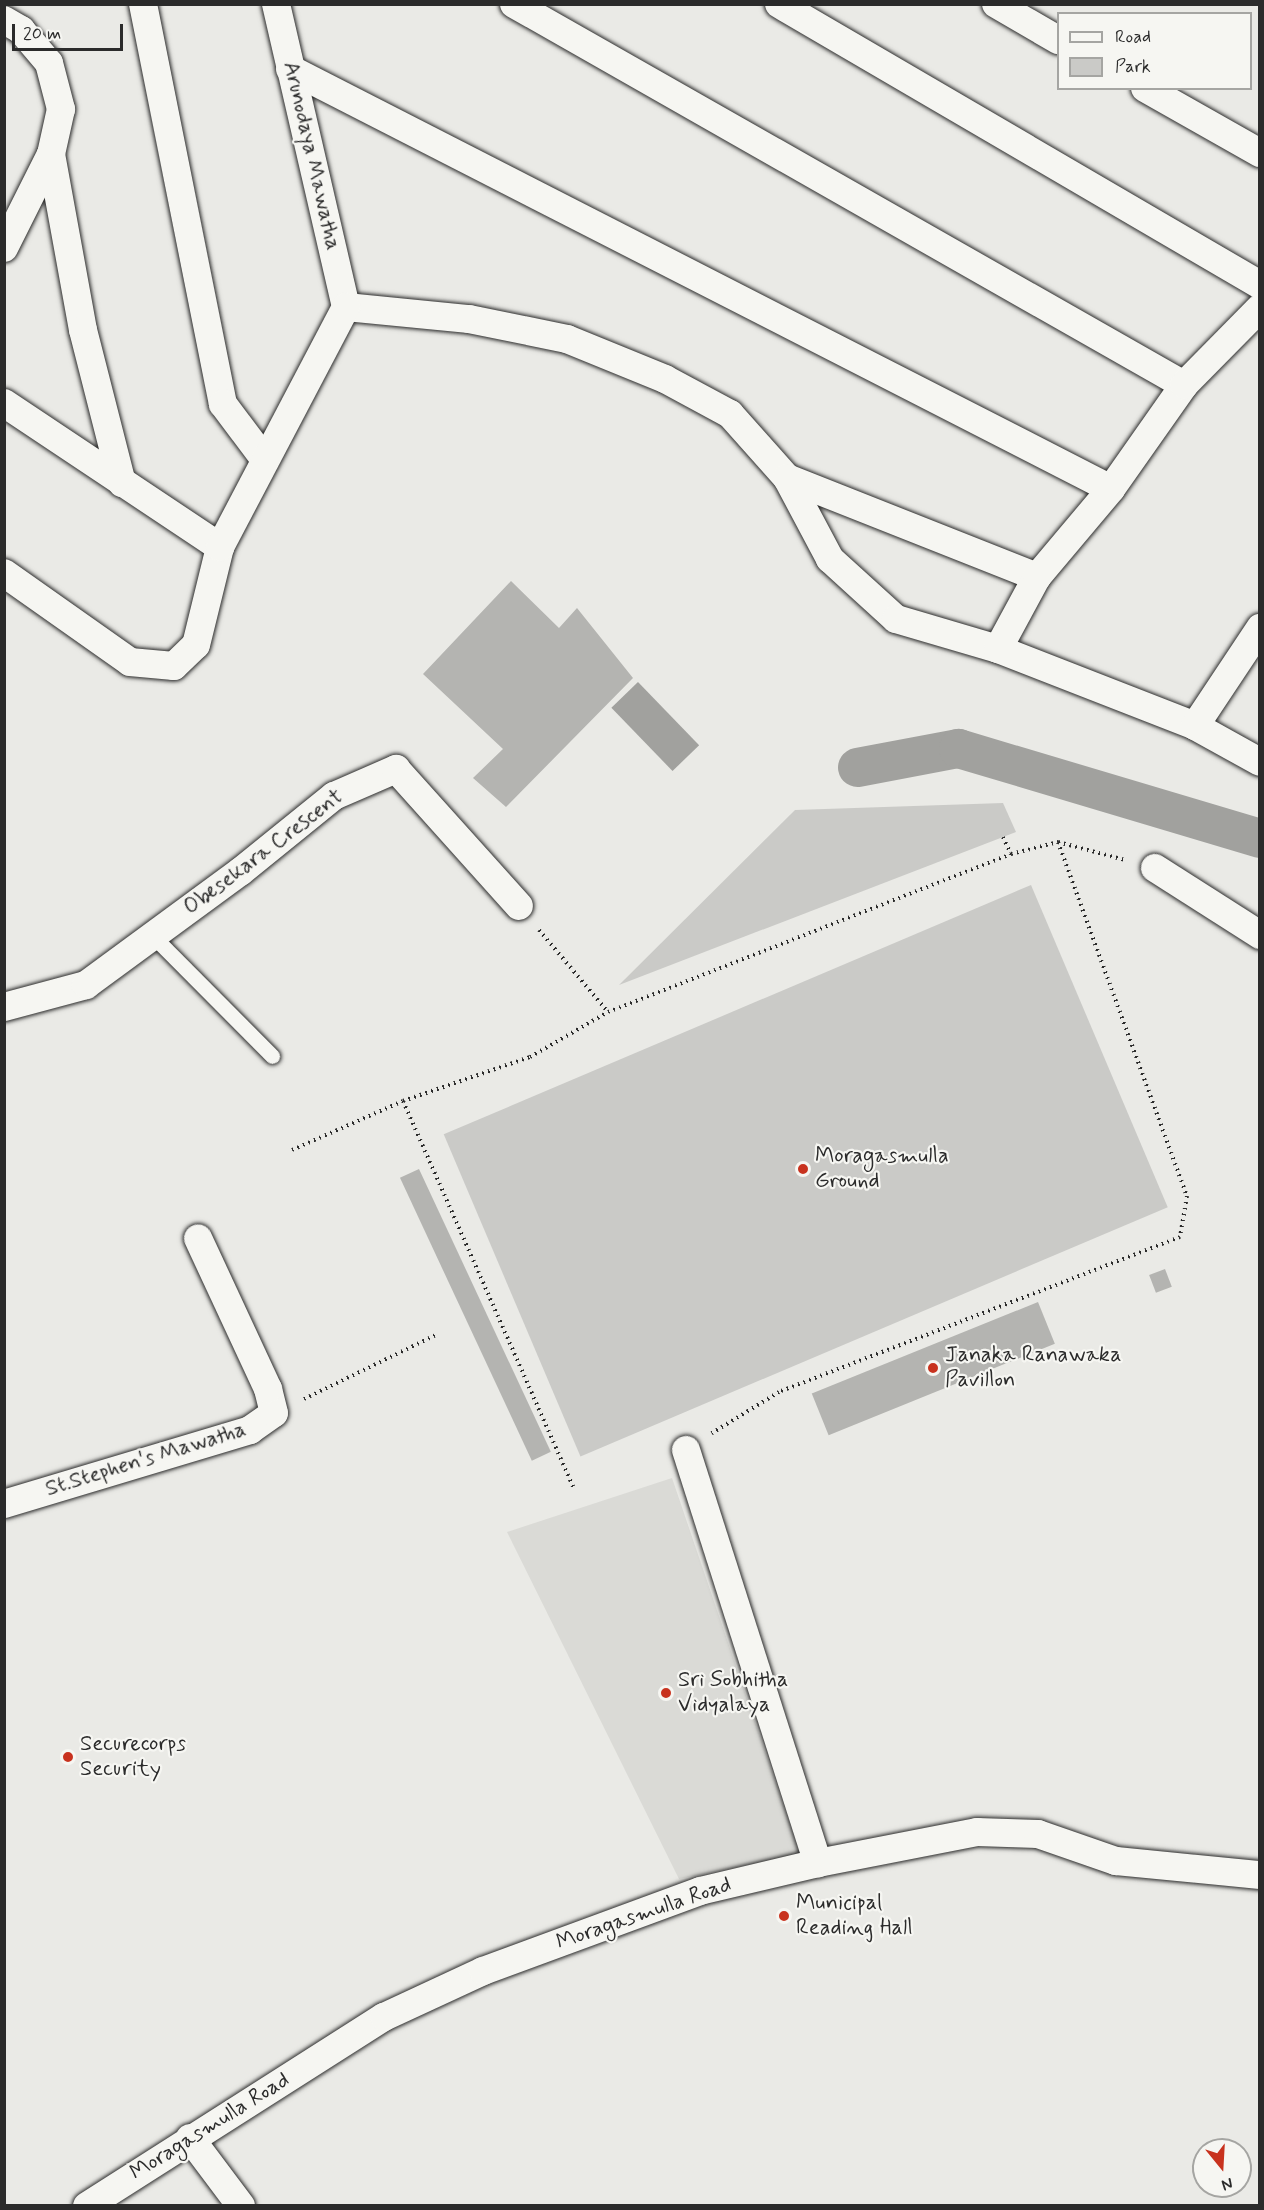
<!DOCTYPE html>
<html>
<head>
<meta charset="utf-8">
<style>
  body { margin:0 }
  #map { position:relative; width:1264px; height:2210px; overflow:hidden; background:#eaeae6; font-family:Mynerve,sans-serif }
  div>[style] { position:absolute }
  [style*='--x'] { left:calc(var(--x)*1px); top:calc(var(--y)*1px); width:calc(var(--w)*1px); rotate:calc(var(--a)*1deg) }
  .built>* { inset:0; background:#dadad6 }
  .green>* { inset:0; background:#cacac7; transform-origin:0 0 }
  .water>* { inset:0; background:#a1a19e; transform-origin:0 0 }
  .canal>* { height:39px; margin:-19.5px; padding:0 19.5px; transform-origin:19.5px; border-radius:19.5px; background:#a1a19e }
  .building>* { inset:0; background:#b4b4b1; transform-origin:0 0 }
  .path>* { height:4px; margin-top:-2px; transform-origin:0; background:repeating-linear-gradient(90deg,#2b2b2b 0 1.5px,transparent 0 6px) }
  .roads { filter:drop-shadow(0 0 2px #2b2b2b) drop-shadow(0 0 2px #2b2b2b) }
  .service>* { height:15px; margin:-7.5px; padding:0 7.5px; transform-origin:7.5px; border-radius:7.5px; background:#f6f6f2 }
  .minor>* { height:28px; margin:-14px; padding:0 14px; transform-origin:14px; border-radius:14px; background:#f6f6f2 }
  .dots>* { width:16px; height:16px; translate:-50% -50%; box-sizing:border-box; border:3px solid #f6f6f2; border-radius:50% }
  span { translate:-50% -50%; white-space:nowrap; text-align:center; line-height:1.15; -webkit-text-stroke:4.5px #f6f6f2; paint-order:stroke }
  .street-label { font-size:22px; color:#2b2b2b }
  .poi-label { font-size:22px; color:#2b2b2b }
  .left { translate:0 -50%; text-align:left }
  .frame { position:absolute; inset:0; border:6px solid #2b2b2b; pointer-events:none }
  .legend { position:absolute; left:1057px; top:12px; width:195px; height:78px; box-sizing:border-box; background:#f6f6f2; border:2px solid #a5a5a2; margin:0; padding:8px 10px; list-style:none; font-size:18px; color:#2b2b2b }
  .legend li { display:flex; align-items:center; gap:12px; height:30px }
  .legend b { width:30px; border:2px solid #a5a5a2 }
  .north { position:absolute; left:1192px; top:2138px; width:60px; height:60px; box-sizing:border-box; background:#f6f6f2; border:2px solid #a5a5a2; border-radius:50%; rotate:162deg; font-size:16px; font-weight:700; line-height:24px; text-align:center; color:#2b2b2b }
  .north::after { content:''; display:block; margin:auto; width:21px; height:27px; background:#c8321e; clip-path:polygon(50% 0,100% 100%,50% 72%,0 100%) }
  .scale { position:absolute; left:12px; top:24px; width:111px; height:27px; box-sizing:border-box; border:3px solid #2b2b2b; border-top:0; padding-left:8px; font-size:18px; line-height:21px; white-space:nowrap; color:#2b2b2b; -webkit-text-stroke:4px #f6f6f2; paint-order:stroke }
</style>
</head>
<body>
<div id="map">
  <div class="built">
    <i style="clip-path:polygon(672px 1478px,800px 1854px,679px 1879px,507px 1532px)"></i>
  </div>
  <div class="green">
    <i style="clip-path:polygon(1003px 803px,1016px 832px,619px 985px,795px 810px)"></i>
    <i style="left:1031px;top:885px;width:350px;height:638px;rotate:67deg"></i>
  </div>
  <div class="water">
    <i style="left:638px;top:682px;width:88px;height:37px;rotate:46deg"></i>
  </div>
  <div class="canal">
    <i style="--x:857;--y:767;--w:103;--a:-10.7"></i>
    <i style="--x:958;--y:748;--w:315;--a:16.6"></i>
  </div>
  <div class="building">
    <i style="clip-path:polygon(511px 581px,559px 628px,577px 608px,633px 678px,506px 807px,473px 778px,503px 749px,423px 674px)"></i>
    <i style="left:419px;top:1169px;width:312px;height:21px;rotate:65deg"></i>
    <i style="left:1165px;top:1269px;width:19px;height:17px;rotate:69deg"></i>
    <i style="left:1038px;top:1302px;width:45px;height:244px;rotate:68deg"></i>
  </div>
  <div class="path">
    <i style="--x:1003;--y:837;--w:19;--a:65"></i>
    <i style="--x:1058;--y:842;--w:69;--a:15"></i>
    <i style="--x:539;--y:930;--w:107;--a:49.9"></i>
    <i style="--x:403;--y:1101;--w:424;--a:66.2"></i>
    <i style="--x:292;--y:1150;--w:121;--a:-23.8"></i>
    <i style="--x:403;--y:1101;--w:134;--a:-19.1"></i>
    <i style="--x:530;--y:1057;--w:90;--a:-30"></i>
    <i style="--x:608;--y:1012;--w:433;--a:-21.4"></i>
    <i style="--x:1011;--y:854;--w:49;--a:-14.3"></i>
    <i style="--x:1058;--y:842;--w:377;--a:70"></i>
    <i style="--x:1187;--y:1196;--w:42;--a:99.7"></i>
    <i style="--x:1180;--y:1237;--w:430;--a:158.9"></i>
    <i style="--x:779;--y:1392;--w:79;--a:148.5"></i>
    <i style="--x:304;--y:1399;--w:147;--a:-25.9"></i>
  </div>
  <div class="roads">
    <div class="service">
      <i style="--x:153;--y:936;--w:169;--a:45.2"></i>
    </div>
    <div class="minor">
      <i style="--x:143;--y:4;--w:408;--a:78.7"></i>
      <i style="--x:223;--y:404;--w:70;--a:53.1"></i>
      <i style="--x:276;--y:4;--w:311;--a:77"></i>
      <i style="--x:514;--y:4;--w:771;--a:29.63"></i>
      <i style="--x:779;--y:4;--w:557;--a:30.29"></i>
      <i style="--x:996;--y:4;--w:72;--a:30.1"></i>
      <i style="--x:4;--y:20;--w:20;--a:30"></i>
      <i style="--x:21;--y:30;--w:43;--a:49.7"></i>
      <i style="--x:49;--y:63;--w:48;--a:75.4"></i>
      <i style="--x:61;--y:109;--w:46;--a:102.5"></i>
      <i style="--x:51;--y:154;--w:105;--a:116.6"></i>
      <i style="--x:290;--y:69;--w:922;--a:27.09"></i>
      <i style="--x:1145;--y:88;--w:132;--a:29.5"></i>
      <i style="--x:51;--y:154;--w:179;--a:79.7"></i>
      <i style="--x:83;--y:330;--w:158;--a:75.7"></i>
      <i style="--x:346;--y:307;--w:124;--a:5.6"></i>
      <i style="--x:469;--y:319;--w:100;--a:11.5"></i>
      <i style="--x:567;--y:339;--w:106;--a:22.2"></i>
      <i style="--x:665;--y:379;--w:74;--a:28.3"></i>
      <i style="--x:730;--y:414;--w:86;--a:48.3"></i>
      <i style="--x:787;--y:478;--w:92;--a:62"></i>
      <i style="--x:830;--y:559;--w:89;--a:42.3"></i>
      <i style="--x:896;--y:619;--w:106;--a:16.4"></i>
      <i style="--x:998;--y:649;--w:212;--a:21.3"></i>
      <i style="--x:1195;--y:726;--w:74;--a:29"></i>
      <i style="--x:4;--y:403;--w:260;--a:33.7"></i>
      <i style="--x:787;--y:478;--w:269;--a:21.6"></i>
      <i style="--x:4;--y:573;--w:154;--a:35.2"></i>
      <i style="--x:130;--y:662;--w:44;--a:5.2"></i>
      <i style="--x:174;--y:666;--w:30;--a:-44"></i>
      <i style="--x:196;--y:645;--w:101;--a:-76.2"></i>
      <i style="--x:220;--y:547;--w:271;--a:-62.3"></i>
      <i style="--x:998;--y:649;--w:82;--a:-61.6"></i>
      <i style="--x:1037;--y:577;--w:115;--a:-49.9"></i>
      <i style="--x:1111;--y:489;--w:127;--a:-54.9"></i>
      <i style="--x:1184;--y:385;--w:108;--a:-45.4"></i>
      <i style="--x:1195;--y:726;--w:118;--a:-56.4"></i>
      <i style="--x:1155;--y:868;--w:125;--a:32.5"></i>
      <i style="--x:4;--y:1007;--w:85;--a:-15"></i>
      <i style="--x:86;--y:985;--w:191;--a:-36.3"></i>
      <i style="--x:240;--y:872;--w:121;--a:-39"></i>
      <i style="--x:334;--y:796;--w:68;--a:-23.5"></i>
      <i style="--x:396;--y:769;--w:184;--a:48.1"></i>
      <i style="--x:686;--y:1450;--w:434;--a:72.3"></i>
      <i style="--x:4;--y:1504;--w:257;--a:-16.7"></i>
      <i style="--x:250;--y:1430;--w:29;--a:-35"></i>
      <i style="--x:274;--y:1413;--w:25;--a:-104"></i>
      <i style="--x:268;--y:1389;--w:166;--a:-114.9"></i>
      <i style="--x:190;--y:2138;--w:85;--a:53.1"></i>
      <i style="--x:87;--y:2206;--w:352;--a:-32.5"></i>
      <i style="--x:384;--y:2017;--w:109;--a:-24.9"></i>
      <i style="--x:483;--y:1971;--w:231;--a:-20.2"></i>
      <i style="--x:700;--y:1891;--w:121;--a:-13.3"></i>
      <i style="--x:818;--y:1863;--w:162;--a:-11"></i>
      <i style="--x:977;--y:1832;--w:61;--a:1.9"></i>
      <i style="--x:1038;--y:1834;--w:83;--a:19.1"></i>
      <i style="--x:1116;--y:1861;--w:145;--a:5.6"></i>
    </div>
  </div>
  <div class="dots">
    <i style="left:803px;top:1169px;background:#c8321e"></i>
    <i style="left:933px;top:1368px;background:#c8321e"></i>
    <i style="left:666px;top:1693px;background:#c8321e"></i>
    <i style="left:68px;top:1757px;background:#c8321e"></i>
    <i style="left:784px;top:1916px;background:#c8321e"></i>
  </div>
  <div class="street-label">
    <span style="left:311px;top:156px;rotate:77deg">Arunodaya Mawatha</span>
    <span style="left:264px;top:853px;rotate:-37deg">Obesekara Crescent</span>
    <span style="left:146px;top:1460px;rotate:-17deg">St.Stephen's Mawatha</span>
    <span style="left:644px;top:1914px;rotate:-19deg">Moragasmulla Road</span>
    <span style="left:210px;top:2127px;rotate:-32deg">Moragasmulla Road</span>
  </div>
  <div class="poi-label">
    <span class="left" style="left:815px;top:1169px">Moragasmulla<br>Ground</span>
    <span class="left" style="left:945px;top:1368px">Janaka Ranawaka<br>Pavillon</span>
    <span class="left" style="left:678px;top:1693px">Sri Sobhitha<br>Vidyalaya</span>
    <span class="left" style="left:80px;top:1757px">Securecorps<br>Security</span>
    <span class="left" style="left:796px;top:1916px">Municipal<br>Reading Hall</span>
  </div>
  <div class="frame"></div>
  <ul class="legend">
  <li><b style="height:8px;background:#f6f6f2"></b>Road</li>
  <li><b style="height:16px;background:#cacac7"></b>Park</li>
  </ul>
  <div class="north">N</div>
  <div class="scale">20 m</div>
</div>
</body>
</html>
